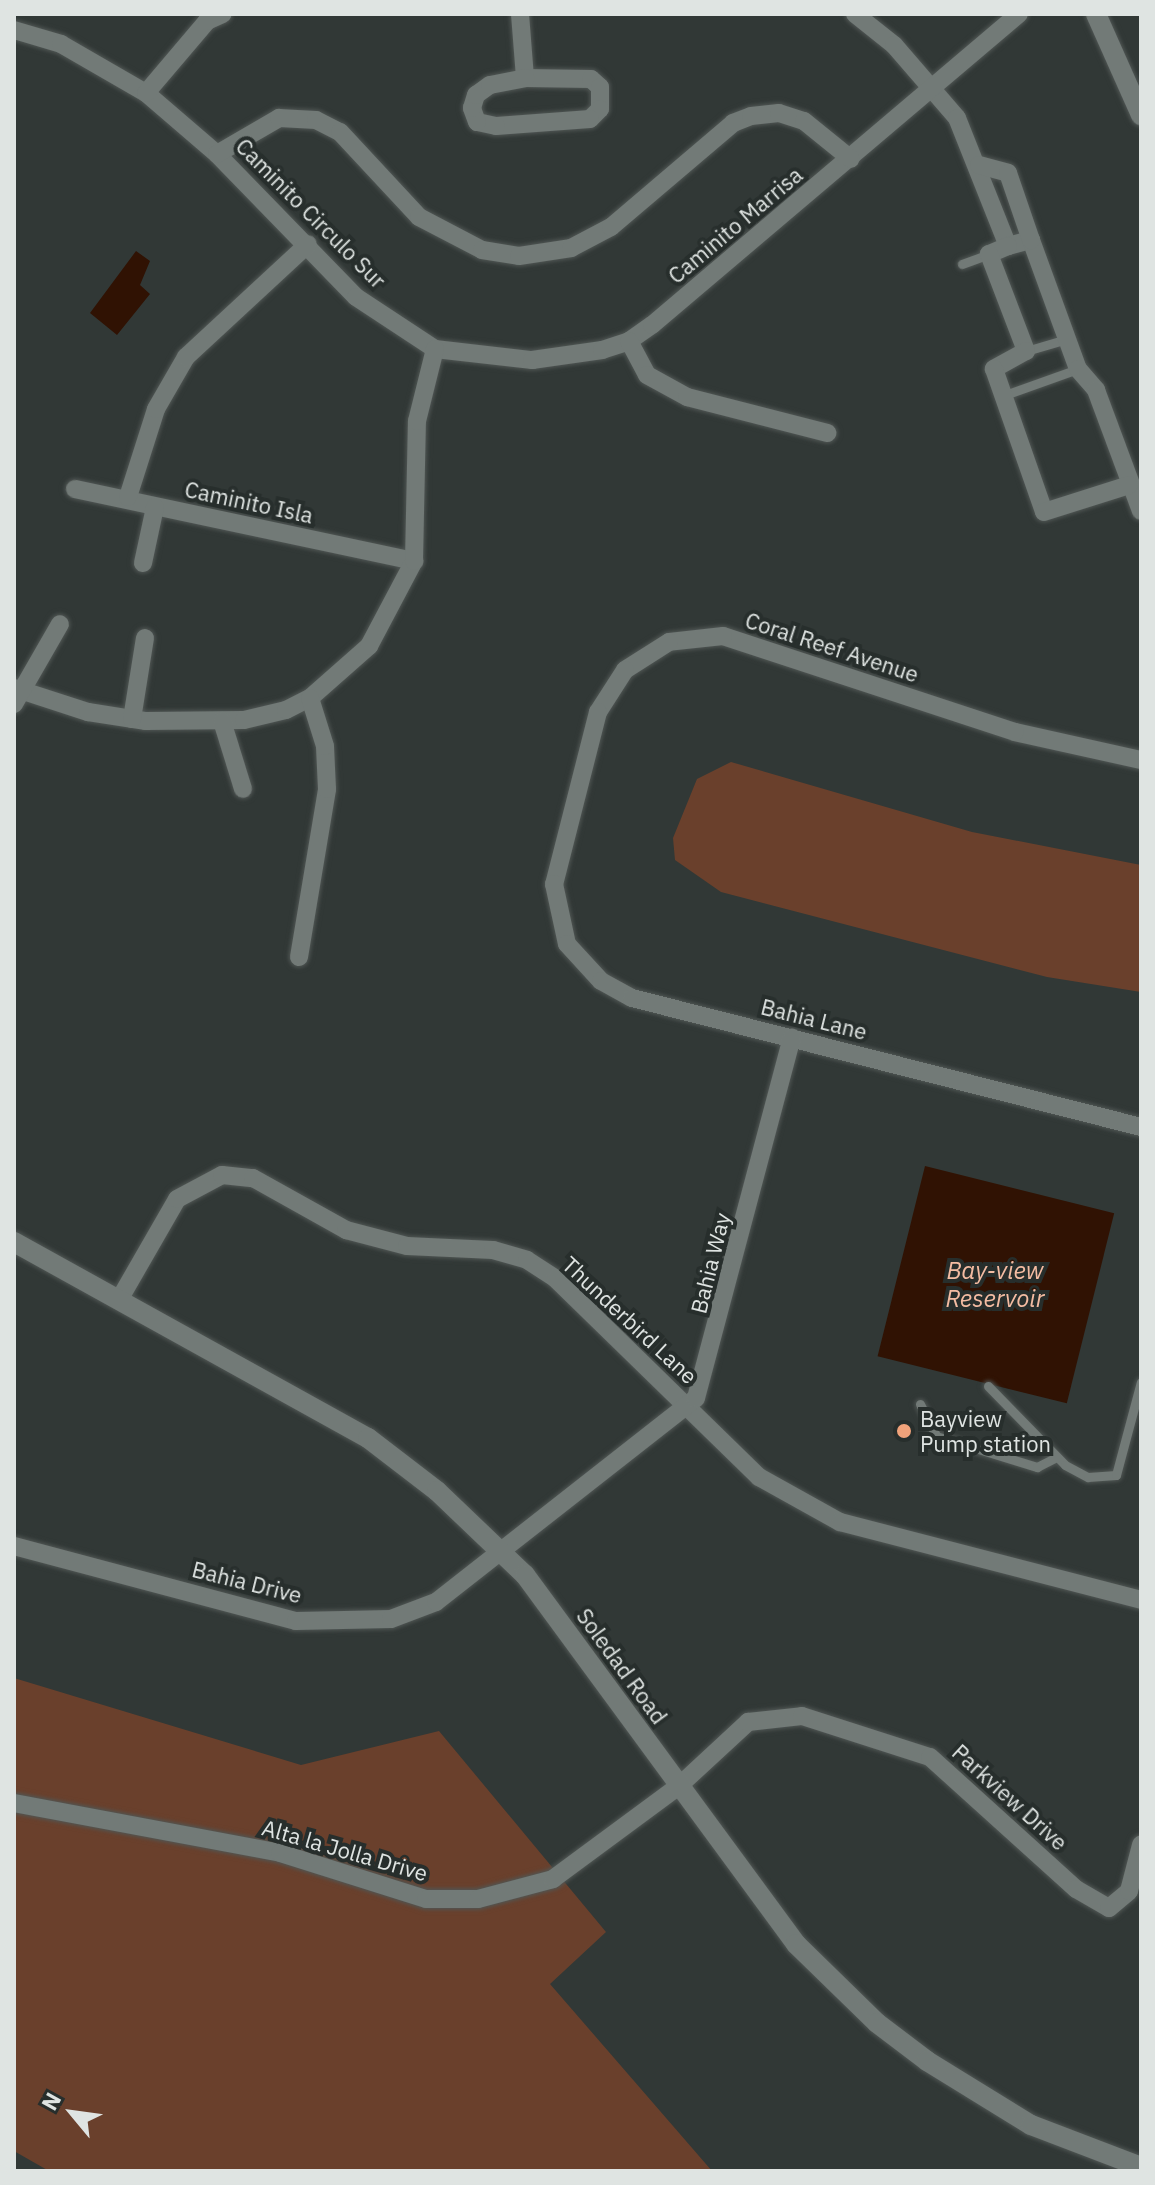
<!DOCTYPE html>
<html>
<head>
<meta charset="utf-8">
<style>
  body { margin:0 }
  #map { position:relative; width:1155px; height:2185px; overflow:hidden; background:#313836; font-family:"IBM Plex Sans",sans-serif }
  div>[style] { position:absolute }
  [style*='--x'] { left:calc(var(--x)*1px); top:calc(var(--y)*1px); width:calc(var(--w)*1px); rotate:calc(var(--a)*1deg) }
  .green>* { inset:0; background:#6a402c }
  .water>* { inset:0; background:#301203; transform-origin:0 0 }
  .roads { filter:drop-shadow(0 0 2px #505654) drop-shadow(0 0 2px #505654) }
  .lane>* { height:9px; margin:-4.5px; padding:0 4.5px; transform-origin:4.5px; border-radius:4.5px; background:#727a77 }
  .street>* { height:18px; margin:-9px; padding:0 9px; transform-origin:9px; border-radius:9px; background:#727a77 }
  .secondary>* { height:20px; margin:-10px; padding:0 10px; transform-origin:10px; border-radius:10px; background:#727a77 }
  .dots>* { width:22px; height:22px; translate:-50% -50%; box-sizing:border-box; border:4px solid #272e2c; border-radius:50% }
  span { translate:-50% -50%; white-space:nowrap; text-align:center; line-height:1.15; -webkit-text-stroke:8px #272e2c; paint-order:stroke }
  .street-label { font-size:22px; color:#dfe4e2 }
  .poi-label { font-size:22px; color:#dfe4e2 }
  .left { translate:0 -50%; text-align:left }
  .water-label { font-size:24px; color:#f4bca2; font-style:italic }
  .frame { position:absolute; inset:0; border:16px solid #dfe4e2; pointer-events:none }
  .north { position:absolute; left:32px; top:2073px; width:80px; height:80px; -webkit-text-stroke:6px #272e2c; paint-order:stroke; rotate:299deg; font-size:22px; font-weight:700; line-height:32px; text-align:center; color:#dfe4e2 }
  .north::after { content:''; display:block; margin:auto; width:28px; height:36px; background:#dfe4e2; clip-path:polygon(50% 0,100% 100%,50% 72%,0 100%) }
</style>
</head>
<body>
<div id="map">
  <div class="green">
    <i style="clip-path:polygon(731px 762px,972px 832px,1141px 865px,1141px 992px,1047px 977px,721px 892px,675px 860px,673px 838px,697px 779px)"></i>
    <i style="clip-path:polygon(14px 1678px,301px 1765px,439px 1731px,606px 1932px,550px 1984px,712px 2171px,49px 2171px,14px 2151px)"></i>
  </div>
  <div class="water">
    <i style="clip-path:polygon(136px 251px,150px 261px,140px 285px,150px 294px,117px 335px,90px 313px)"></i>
    <i style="left:925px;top:1166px;width:195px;height:196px;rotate:14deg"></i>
  </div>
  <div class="roads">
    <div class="lane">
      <i style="--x:962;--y:264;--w:29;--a:-20"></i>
      <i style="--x:1026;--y:351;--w:43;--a:-16.3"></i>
      <i style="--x:1002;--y:396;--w:81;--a:-19.6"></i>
      <i style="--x:988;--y:1386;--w:110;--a:45.7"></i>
      <i style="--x:1065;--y:1465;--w:26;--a:28"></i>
      <i style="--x:1088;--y:1477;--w:28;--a:-4"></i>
      <i style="--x:1116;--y:1475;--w:96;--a:-75"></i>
      <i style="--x:920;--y:1404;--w:36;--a:63"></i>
      <i style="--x:936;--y:1436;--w:106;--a:17.1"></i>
      <i style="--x:1037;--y:1467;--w:22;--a:-27"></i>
    </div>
    <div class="street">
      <i style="--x:520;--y:14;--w:64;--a:85.5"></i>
      <i style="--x:855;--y:14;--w:50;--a:38.5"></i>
      <i style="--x:894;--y:45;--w:96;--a:49.2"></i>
      <i style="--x:957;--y:118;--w:138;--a:68.3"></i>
      <i style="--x:1008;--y:246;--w:24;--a:-15"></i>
      <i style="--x:1031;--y:240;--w:137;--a:70"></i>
      <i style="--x:1078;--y:369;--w:28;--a:49"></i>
      <i style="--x:1096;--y:390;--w:129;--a:69.6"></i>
      <i style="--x:14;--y:30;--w:49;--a:16.6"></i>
      <i style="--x:61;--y:44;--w:98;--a:30"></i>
      <i style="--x:146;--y:93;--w:94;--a:40.7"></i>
      <i style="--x:217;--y:154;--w:199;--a:45.8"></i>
      <i style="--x:356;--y:297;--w:95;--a:33.4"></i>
      <i style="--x:435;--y:349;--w:98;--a:6.5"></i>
      <i style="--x:532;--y:360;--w:71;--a:-8.1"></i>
      <i style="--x:602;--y:350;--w:28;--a:-18"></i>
      <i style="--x:629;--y:341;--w:28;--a:-35"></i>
      <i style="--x:652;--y:325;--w:481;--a:-40.3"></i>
      <i style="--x:525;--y:78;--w:66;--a:0.9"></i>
      <i style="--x:591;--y:79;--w:12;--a:42"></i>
      <i style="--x:600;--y:87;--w:22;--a:90"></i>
      <i style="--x:600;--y:109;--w:14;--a:135"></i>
      <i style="--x:590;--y:119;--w:94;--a:175.7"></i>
      <i style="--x:496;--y:126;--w:19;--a:-168"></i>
      <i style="--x:477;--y:122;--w:15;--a:-110"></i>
      <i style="--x:472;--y:108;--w:14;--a:-73"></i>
      <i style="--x:476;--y:95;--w:17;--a:-36"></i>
      <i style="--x:490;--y:85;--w:36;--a:-11"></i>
      <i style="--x:146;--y:93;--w:94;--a:-49.7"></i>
      <i style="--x:207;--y:21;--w:17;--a:-24"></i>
      <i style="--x:217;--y:154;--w:72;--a:-30.1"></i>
      <i style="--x:279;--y:118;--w:37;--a:3"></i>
      <i style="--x:316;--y:120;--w:27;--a:27"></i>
      <i style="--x:340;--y:132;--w:116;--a:47.1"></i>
      <i style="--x:419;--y:217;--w:71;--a:27.6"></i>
      <i style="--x:482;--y:250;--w:37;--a:9"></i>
      <i style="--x:519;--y:256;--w:53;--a:-8.7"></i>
      <i style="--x:571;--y:248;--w:45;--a:-27.7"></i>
      <i style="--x:611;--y:227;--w:160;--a:-40.4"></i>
      <i style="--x:733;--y:123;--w:19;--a:-21"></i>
      <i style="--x:751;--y:116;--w:28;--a:-6"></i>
      <i style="--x:779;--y:113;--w:26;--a:18"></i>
      <i style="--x:804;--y:121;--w:60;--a:39"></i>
      <i style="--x:979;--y:165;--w:30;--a:15"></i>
      <i style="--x:1008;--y:173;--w:71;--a:71.1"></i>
      <i style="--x:1008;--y:246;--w:21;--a:157"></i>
      <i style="--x:989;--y:254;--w:104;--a:69.1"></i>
      <i style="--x:1026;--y:351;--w:37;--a:151"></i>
      <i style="--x:994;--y:369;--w:151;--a:70.7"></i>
      <i style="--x:1044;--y:512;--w:89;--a:-17.6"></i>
      <i style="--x:629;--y:341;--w:38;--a:62"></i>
      <i style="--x:647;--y:375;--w:46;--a:28.8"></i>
      <i style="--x:687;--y:397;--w:145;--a:14.4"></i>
      <i style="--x:75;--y:489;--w:347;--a:12"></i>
      <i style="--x:128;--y:497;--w:92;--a:-72.3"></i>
      <i style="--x:156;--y:409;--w:60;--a:-60"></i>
      <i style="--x:186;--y:357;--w:166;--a:-42.8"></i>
      <i style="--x:143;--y:563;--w:57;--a:-77.9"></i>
      <i style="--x:14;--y:688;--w:78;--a:18"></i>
      <i style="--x:88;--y:712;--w:59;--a:8.8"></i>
      <i style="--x:146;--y:721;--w:98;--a:-0.6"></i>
      <i style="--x:244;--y:720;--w:43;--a:-13.4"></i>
      <i style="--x:286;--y:710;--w:27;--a:-27"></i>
      <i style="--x:310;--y:698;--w:79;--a:-41.4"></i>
      <i style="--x:369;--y:646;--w:96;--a:-62.1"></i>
      <i style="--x:414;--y:561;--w:140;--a:-88.8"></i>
      <i style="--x:417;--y:421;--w:74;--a:-76"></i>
      <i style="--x:14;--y:704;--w:92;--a:-60.1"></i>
      <i style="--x:132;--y:719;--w:82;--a:-80.9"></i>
      <i style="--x:222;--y:721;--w:71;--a:72.8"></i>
      <i style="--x:1141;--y:760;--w:129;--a:-167.5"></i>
      <i style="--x:1015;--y:732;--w:307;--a:-161.8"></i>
      <i style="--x:723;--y:636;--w:54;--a:173.7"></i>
      <i style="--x:669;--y:642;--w:52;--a:147.5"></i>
      <i style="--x:625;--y:670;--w:50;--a:122.7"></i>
      <i style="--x:598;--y:712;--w:178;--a:104.3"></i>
      <i style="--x:554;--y:884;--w:61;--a:77.8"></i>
      <i style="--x:567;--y:944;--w:50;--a:47.4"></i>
      <i style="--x:601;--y:981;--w:35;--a:29"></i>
      <i style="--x:632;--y:998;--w:525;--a:14.22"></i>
      <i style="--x:299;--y:957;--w:170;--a:-80.5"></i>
      <i style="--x:327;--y:789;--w:43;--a:-92.7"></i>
      <i style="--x:325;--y:746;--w:50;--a:-107.4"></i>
      <i style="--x:119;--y:1300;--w:116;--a:-60.1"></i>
      <i style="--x:177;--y:1199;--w:51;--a:-28.1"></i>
      <i style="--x:222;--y:1175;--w:31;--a:6"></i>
      <i style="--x:253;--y:1178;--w:107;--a:29.2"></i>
      <i style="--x:346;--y:1230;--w:63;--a:14.7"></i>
      <i style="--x:407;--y:1246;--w:86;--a:2.7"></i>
      <i style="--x:493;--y:1250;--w:35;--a:16"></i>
      <i style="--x:527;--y:1260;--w:35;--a:33"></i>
      <i style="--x:556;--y:1279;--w:284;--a:44.3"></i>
      <i style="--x:759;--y:1477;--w:93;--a:29.1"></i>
      <i style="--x:840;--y:1522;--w:311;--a:14.5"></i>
      <i style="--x:14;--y:1546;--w:292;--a:14.9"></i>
      <i style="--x:296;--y:1621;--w:95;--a:-1.2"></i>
      <i style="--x:391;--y:1619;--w:48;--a:-20.7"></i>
      <i style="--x:436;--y:1602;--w:330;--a:-38.1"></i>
      <i style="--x:696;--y:1398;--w:373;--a:-75.1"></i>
      <i style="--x:14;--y:1803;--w:271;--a:10.6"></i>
      <i style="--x:280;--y:1853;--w:153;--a:17.5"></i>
      <i style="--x:426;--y:1899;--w:52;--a:0"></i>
      <i style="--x:478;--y:1899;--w:78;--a:-14.9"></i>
      <i style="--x:553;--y:1879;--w:158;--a:-36.5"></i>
      <i style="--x:680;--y:1785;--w:93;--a:-42.8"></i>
      <i style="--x:748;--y:1722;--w:54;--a:-6.3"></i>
      <i style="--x:802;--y:1716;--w:134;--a:17.8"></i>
      <i style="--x:930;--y:1757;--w:197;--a:42.1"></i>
      <i style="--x:1076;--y:1889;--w:38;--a:30"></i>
      <i style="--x:1109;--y:1908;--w:26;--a:-40"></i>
      <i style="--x:1129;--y:1891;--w:48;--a:-75.4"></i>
    </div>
    <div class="secondary">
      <i style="--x:1096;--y:14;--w:111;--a:66"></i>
      <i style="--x:14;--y:1242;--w:405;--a:29"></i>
      <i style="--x:368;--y:1438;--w:87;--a:37.5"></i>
      <i style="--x:437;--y:1491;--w:122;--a:43.7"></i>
      <i style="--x:525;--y:1575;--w:458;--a:53.7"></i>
      <i style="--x:796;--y:1944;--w:113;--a:44.3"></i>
      <i style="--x:877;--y:2023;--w:63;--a:37.2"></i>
      <i style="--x:927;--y:2061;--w:122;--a:31.6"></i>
      <i style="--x:1031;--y:2125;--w:118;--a:20.9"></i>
    </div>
  </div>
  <div class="dots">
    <i style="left:904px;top:1431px;background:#f0a27a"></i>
  </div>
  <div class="street-label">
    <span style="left:311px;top:213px;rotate:45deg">Caminito Circulo Sur</span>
    <span style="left:735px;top:225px;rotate:-40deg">Caminito Marrisa</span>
    <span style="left:249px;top:502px;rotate:12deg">Caminito Isla</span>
    <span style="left:832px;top:647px;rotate:18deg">Coral Reef Avenue</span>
    <span style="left:814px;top:1019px;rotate:14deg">Bahia Lane</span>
    <span style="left:710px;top:1263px;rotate:-76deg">Bahia Way</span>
    <span style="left:630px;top:1320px;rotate:43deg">Thunderbird Lane</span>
    <span style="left:247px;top:1582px;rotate:14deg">Bahia Drive</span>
    <span style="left:622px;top:1666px;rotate:54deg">Soledad Road</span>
    <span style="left:1010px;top:1797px;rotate:42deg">Parkview Drive</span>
    <span style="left:345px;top:1850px;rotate:16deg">Alta la Jolla Drive</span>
  </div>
  <div class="poi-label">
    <span class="left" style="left:920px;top:1431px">Bayview<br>Pump station</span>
  </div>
  <div class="water-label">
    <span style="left:995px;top:1285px">Bay-view<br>Reservoir</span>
  </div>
  <div class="frame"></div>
  <div class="north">N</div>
</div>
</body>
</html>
